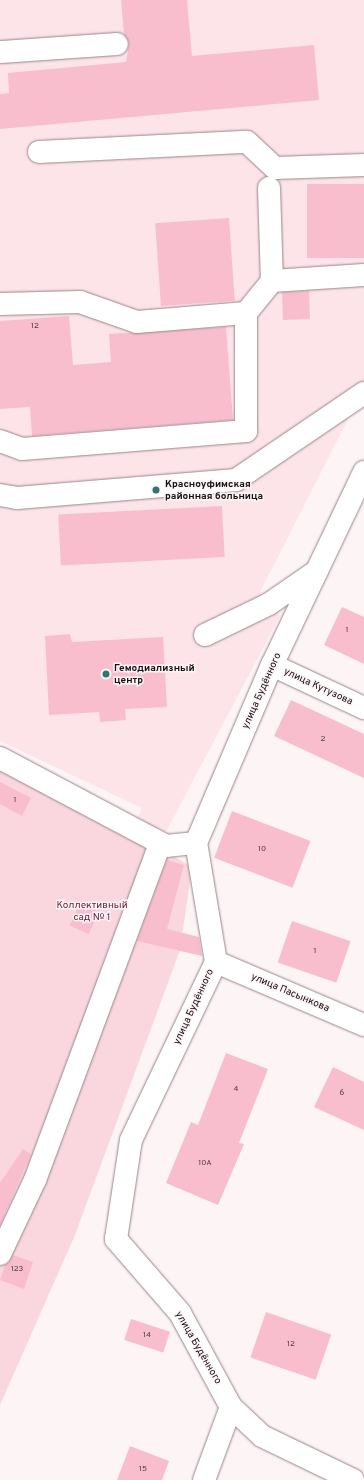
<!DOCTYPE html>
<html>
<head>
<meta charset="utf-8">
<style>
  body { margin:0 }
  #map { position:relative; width:364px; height:1480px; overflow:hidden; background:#fdf4f6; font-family:Overpass,sans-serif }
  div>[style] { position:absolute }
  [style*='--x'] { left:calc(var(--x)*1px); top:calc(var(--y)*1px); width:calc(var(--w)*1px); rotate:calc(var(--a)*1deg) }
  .built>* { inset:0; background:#fde4e9 }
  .green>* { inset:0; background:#fad7df }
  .building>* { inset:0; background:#f9becd; transform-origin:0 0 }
  .roads { filter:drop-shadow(0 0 1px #998589) drop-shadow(0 0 1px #998589) }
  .minor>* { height:22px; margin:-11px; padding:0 11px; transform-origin:11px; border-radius:11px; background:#fff }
  .dots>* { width:11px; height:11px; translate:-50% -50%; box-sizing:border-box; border:2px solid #fdf4f6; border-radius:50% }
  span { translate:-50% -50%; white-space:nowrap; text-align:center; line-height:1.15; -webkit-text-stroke:3px #fdf4f6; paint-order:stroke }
  .number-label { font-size:8px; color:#4f3b40 }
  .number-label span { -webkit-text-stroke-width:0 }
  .poi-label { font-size:10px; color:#160f11; font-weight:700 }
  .left { translate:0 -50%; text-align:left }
  .street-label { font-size:10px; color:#160f11 }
  .park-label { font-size:10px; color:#71203d }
</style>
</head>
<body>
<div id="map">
  <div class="built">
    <i style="clip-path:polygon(0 0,364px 0,364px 388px,260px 592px,280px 616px,166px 832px,137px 819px,142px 808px,0 741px)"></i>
  </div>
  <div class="green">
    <i style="clip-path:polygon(0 754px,192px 867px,180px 950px,75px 1235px,0 1405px)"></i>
  </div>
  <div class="building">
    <i style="clip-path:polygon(121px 0,187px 0,192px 56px,314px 45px,319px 100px,0 129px,0 94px,9px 93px,8px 73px,126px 62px,129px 43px,124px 34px)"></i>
    <i style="left:364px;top:184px;width:74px;height:57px;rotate:90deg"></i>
    <i style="left:229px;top:218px;width:83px;height:74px;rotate:86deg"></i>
    <i style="left:309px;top:291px;width:28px;height:27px;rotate:88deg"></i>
    <i style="clip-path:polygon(69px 316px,73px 365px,111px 362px,109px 334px,226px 327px,233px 420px,32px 436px,30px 407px,0 409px,0 321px)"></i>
    <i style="left:222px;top:506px;width:51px;height:164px;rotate:87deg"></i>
    <i style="clip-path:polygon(342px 607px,364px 617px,364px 664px,324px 645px)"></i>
    <i style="clip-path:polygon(70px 634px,72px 642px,163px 637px,167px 707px,125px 709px,126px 720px,100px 722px,99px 712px,49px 715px,45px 636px)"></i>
    <i style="clip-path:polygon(291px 700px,364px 734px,364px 778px,274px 736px)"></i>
    <i style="clip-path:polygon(0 782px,31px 798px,22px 816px,0 804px)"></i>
    <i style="left:232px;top:811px;width:84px;height:50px;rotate:21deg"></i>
    <i style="clip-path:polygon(167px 860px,184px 865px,167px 929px,199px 937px,202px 956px,137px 941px)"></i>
    <i style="left:81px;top:901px;width:21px;height:27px;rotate:25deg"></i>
    <i style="left:292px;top:921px;width:62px;height:44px;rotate:19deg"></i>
    <i style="clip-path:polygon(226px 1053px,268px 1069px,239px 1143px,244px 1144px,218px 1205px,166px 1183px,191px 1122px,198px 1125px)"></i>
    <i style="clip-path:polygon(333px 1067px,364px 1082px,364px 1130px,314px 1107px)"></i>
    <i style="clip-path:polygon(23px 1149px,31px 1154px,0 1225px,0 1183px)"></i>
    <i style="clip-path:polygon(13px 1255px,33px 1262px,24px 1289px,0 1280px,5px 1265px)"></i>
    <i style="left:266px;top:1312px;width:69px;height:48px;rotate:19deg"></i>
    <i style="left:131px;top:1319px;width:41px;height:22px;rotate:18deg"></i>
    <i style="clip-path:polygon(130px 1446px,169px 1461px,162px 1480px,117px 1480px)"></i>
  </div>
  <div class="roads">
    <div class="minor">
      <i style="--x:0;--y:52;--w:117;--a:-3.9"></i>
      <i style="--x:39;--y:152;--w:208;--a:-2.8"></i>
      <i style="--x:247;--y:142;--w:38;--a:43"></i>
      <i style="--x:275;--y:168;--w:89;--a:-1.9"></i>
      <i style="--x:269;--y:188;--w:93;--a:88.2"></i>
      <i style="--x:0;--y:304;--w:80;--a:-1.4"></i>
      <i style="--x:80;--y:302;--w:60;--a:19.3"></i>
      <i style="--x:137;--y:322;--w:109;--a:-4.7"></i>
      <i style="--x:246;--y:313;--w:41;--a:-50.9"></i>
      <i style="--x:272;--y:281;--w:92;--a:-3.7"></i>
      <i style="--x:0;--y:441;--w:23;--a:20"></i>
      <i style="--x:22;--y:449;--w:225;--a:-4.6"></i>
      <i style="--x:246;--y:431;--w:118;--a:-90"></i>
      <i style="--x:0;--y:495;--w:17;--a:10"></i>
      <i style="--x:17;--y:498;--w:220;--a:-4.7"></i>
      <i style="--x:236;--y:480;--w:155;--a:-34.2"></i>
      <i style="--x:205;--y:635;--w:71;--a:-25.8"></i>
      <i style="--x:269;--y:604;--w:58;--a:-34.5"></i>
      <i style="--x:272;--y:665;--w:102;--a:25.1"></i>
      <i style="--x:0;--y:758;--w:188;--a:27.9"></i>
      <i style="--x:166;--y:846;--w:30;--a:-6"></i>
      <i style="--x:216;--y:962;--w:161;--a:23.1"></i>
      <i style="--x:0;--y:1254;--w:82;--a:-64.7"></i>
      <i style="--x:35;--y:1180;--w:359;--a:-69.6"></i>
      <i style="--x:204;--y:1480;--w:78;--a:-69.7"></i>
      <i style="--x:353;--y:1480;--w:101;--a:-154.2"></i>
      <i style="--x:262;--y:1436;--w:42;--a:-136.9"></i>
      <i style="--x:231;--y:1407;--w:107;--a:-118.5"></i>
      <i style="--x:180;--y:1313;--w:98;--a:-130.9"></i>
      <i style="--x:116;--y:1239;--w:100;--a:-81.4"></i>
      <i style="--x:131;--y:1140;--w:197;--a:-64.5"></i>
      <i style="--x:216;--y:962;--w:121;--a:-99.5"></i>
      <i style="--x:196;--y:843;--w:194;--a:-66.9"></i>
      <i style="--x:272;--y:665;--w:214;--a:-64.5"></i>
    </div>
  </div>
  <div class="dots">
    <i style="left:156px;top:490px;background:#30766c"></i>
    <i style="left:106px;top:674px;background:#30766c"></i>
  </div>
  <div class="number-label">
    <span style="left:35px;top:327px">12</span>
    <span style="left:347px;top:631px">1</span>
    <span style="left:323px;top:740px">2</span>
    <span style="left:15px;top:801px">1</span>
    <span style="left:262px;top:850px">10</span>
    <span style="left:315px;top:952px">1</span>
    <span style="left:236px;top:1090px">4</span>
    <span style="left:342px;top:1094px">6</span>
    <span style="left:205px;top:1164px">10А</span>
    <span style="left:17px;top:1270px">123</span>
    <span style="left:147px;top:1336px">14</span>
    <span style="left:291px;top:1345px">12</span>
    <span style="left:143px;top:1470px">15</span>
  </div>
  <div class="poi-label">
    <span class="left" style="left:165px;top:490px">Красноуфимская<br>районная больница</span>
    <span class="left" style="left:114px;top:674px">Гемодиализный<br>центр</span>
  </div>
  <div class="street-label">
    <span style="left:318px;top:687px;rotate:25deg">улица Кутузова</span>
    <span style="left:262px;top:691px;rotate:-66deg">улица Будённого</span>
    <span style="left:290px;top:993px;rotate:23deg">улица Пасынкова</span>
    <span style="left:194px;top:1007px;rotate:-65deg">улица Будённого</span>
    <span style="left:198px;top:1348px;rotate:60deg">улица Будённого</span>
  </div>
  <div class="park-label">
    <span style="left:92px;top:911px">Коллективный<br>сад № 1</span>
  </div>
</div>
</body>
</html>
